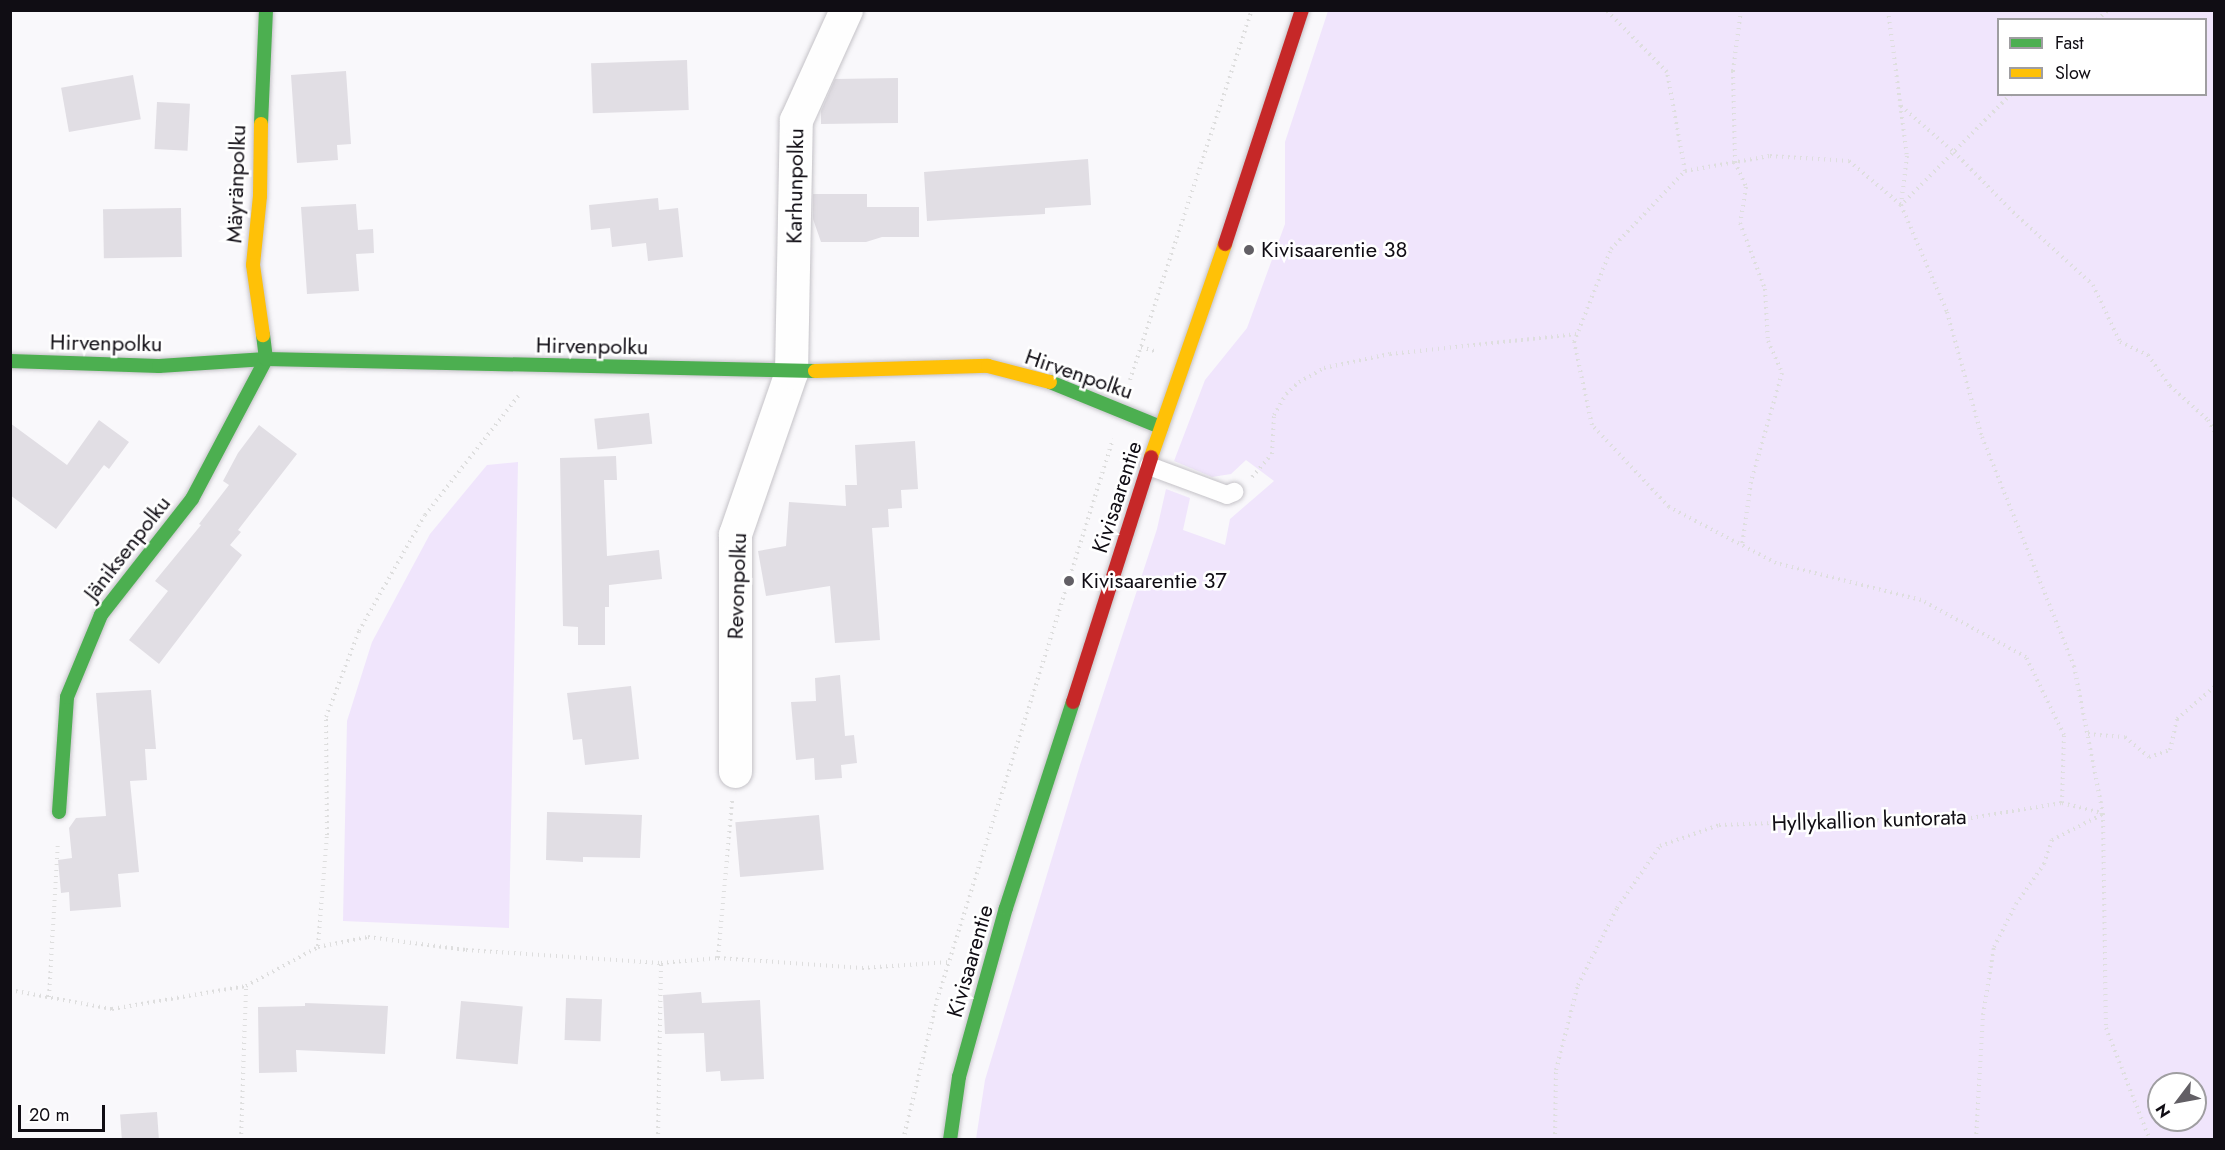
<!DOCTYPE html>
<html>
<head>
<meta charset="utf-8">
<style>
  body { margin:0 }
  #map { position:relative; width:2225px; height:1150px; overflow:hidden; background:#f9f8fb; font-family:Jost,sans-serif }
  div>[style] { position:absolute }
  [style*='--x'] { left:calc(var(--x)*1px); top:calc(var(--y)*1px); width:calc(var(--w)*1px); rotate:calc(var(--a)*1deg) }
  .green>* { inset:0; background:#f0e5fc }
  .building>* { inset:0; background:#e1dee4; transform-origin:0 0 }
  .path>* { height:4px; margin-top:-2px; transform-origin:0; background:repeating-linear-gradient(90deg,#dedede 0 1.5px,transparent 0 6px) }
  .roads { filter:drop-shadow(0 0 2px #c4c2c7) drop-shadow(0 0 2px #c4c2c7) }
  .lane>* { height:18px; margin:-9px; padding:0 9px; transform-origin:9px; border-radius:9px; background:#fefefe }
  .street>* { height:33px; margin:-16.5px; padding:0 16.5px; transform-origin:16.5px; border-radius:16.5px; background:#fefefe }
  .fast>* { height:14px; margin:-7px; padding:0 7px; transform-origin:7px; border-radius:7px; background:#4caf50 }
  .slow>* { height:14px; margin:-7px; padding:0 7px; transform-origin:7px; border-radius:7px; background:#ffc107 }
  .jam>* { height:14px; margin:-7px; padding:0 7px; transform-origin:7px; border-radius:7px; background:#c62828 }
  .dots>* { width:16px; height:16px; translate:-50% -50%; box-sizing:border-box; border:3px solid #fff; border-radius:50% }
  span { translate:-50% -50%; white-space:nowrap; text-align:center; line-height:1.15; -webkit-text-stroke:5px #fff; paint-order:stroke }
  .street-label { font-size:22px; color:#100d14 }
  .poi-label { font-size:22px; color:#100d14 }
  .left { translate:0 -50%; text-align:left }
  .frame { position:absolute; inset:0; border:12px solid #100d14; pointer-events:none }
  .legend { position:absolute; left:1997px; top:18px; width:210px; height:78px; box-sizing:border-box; background:#fff; border:2px solid #9f9ea1; margin:0; padding:8px 10px; list-style:none; font-size:18px; color:#100d14 }
  .legend li { display:flex; align-items:center; gap:12px; height:30px }
  .legend b { width:30px; border:2px solid #9f9ea1 }
  .north { position:absolute; left:2147px; top:1072px; width:60px; height:60px; box-sizing:border-box; background:#fff; border:2px solid #9f9ea1; border-radius:50%; rotate:238deg; font-size:16px; font-weight:700; line-height:24px; text-align:center; color:#100d14 }
  .north::after { content:''; display:block; margin:auto; width:21px; height:27px; background:#625f65; clip-path:polygon(50% 0,100% 100%,50% 72%,0 100%) }
  .scale { position:absolute; left:18px; top:1105px; width:87px; height:27px; box-sizing:border-box; border:3px solid #100d14; border-top:0; padding-left:8px; font-size:18px; line-height:21px; white-space:nowrap; color:#100d14; -webkit-text-stroke:4px #fff; paint-order:stroke }
</style>
</head>
<body>
<div id="map">
  <div class="green">
    <i style="clip-path:polygon(evenodd,1328px 11px,2214px 11px,2214px 1139px,976px 1139px,985px 1080px,1080px 765px,1157px 529px,1166px 489px,1190px 498px,1183px 530px,1225px 545px,1230px 519px,1274px 481px,1246px 460px,1231px 474px,1212px 477px,1174px 461px,1205px 380px,1247px 328px,1285px 224px,1285px 142px,1328px 11px,1998px 20px,2206px 20px,2206px 94px,1998px 94px,1998px 20px,1328px 11px,2159px 1084px,2195px 1084px,2195px 1120px,2159px 1120px,2159px 1084px)"></i>
    <i style="clip-path:polygon(518px 462px,509px 928px,343px 921px,347px 721px,372px 642px,430px 534px,487px 465px)"></i>
  </div>
  <div class="building">
    <i style="left:687px;top:60px;width:50px;height:96px;rotate:88deg"></i>
    <i style="clip-path:polygon(346px 71px,351px 144px,337px 145px,338px 160px,297px 163px,291px 75px)"></i>
    <i style="left:133px;top:75px;width:45px;height:73px;rotate:80deg"></i>
    <i style="clip-path:polygon(898px 78px,898px 123px,821px 124px,821px 111px,835px 79px)"></i>
    <i style="left:157px;top:102px;width:33px;height:47px;rotate:3deg"></i>
    <i style="clip-path:polygon(1088px 159px,1091px 205px,1045px 208px,1045px 214px,927px 221px,924px 172px)"></i>
    <i style="clip-path:polygon(813px 194px,867px 194px,867px 207px,919px 207px,919px 237px,882px 237px,866px 242px,821px 242px,813px 219px)"></i>
    <i style="clip-path:polygon(658px 198px,659px 210px,678px 208px,683px 257px,648px 261px,646px 243px,612px 247px,610px 228px,591px 230px,589px 205px)"></i>
    <i style="clip-path:polygon(356px 204px,358px 230px,373px 229px,374px 253px,356px 254px,359px 291px,307px 294px,301px 207px)"></i>
    <i style="left:181px;top:208px;width:49px;height:78px;rotate:89deg"></i>
    <i style="left:649px;top:413px;width:31px;height:55px;rotate:84deg"></i>
    <i style="clip-path:polygon(99px 420px,129px 442px,109px 469px,104px 465px,56px 529px,10px 495px,10px 423px,67px 465px)"></i>
    <i style="clip-path:polygon(259px 425px,297px 454px,238px 530px,241px 532px,230px 545px,242px 555px,159px 664px,129px 640px,168px 591px,155px 581px,201px 525px,199px 524px,229px 485px,223px 481px,238px 453px)"></i>
    <i style="clip-path:polygon(915px 441px,918px 489px,901px 490px,902px 508px,888px 509px,889px 527px,872px 528px,880px 640px,835px 643px,830px 586px,766px 596px,758px 551px,786px 546px,789px 502px,846px 506px,845px 485px,857px 485px,855px 445px)"></i>
    <i style="clip-path:polygon(616px 456px,617px 480px,604px 480px,607px 556px,659px 550px,662px 579px,609px 585px,609px 607px,605px 607px,605px 645px,578px 645px,578px 627px,563px 626px,560px 458px)"></i>
    <i style="clip-path:polygon(840px 675px,845px 736px,854px 735px,857px 763px,841px 765px,842px 778px,815px 780px,814px 758px,796px 760px,791px 702px,816px 701px,815px 678px)"></i>
    <i style="clip-path:polygon(631px 686px,639px 759px,585px 765px,582px 739px,573px 740px,567px 693px)"></i>
    <i style="clip-path:polygon(151px 690px,156px 749px,145px 749px,147px 780px,130px 781px,139px 872px,118px 874px,121px 907px,70px 911px,69px 892px,61px 893px,58px 860px,72px 858px,69px 828px,76px 818px,106px 816px,96px 693px)"></i>
    <i style="clip-path:polygon(547px 812px,642px 815px,640px 858px,583px 857px,583px 862px,546px 860px)"></i>
    <i style="left:819px;top:815px;width:55px;height:84px;rotate:85deg"></i>
    <i style="clip-path:polygon(701px 992px,702px 1003px,760px 1000px,764px 1079px,721px 1081px,720px 1071px,706px 1072px,704px 1033px,665px 1034px,663px 995px)"></i>
    <i style="left:566px;top:998px;width:36px;height:42px;rotate:2deg"></i>
    <i style="left:461px;top:1001px;width:62px;height:58px;rotate:5deg"></i>
    <i style="clip-path:polygon(305px 1003px,388px 1006px,385px 1054px,296px 1050px,297px 1072px,259px 1073px,258px 1007px,305px 1006px)"></i>
    <i style="left:157px;top:1112px;width:28px;height:37px;rotate:86deg"></i>
  </div>
  <div class="path">
    <i style="--x:1741;--y:10;--w:62;--a:97.5"></i>
    <i style="--x:1733;--y:71;--w:91;--a:88.7"></i>
    <i style="--x:1735;--y:162;--w:27;--a:66"></i>
    <i style="--x:1746;--y:187;--w:36;--a:99"></i>
    <i style="--x:1740;--y:223;--w:71;--a:69.3"></i>
    <i style="--x:1765;--y:289;--w:52;--a:86.7"></i>
    <i style="--x:1768;--y:341;--w:35;--a:66"></i>
    <i style="--x:1782;--y:373;--w:113;--a:105.9"></i>
    <i style="--x:1751;--y:482;--w:65;--a:98"></i>
    <i style="--x:1888;--y:10;--w:147;--a:82.6"></i>
    <i style="--x:1907;--y:156;--w:49;--a:97"></i>
    <i style="--x:2097;--y:20;--w:15;--a:-42"></i>
    <i style="--x:2011;--y:94;--w:156;--a:134.7"></i>
    <i style="--x:1901;--y:205;--w:116;--a:66.7"></i>
    <i style="--x:1947;--y:312;--w:130;--a:74.4"></i>
    <i style="--x:1982;--y:437;--w:247;--a:68.1"></i>
    <i style="--x:2074;--y:666;--w:151;--a:78.9"></i>
    <i style="--x:2103;--y:814;--w:214;--a:89.2"></i>
    <i style="--x:2106;--y:1028;--w:120;--a:68.6"></i>
    <i style="--x:1901;--y:106;--w:70;--a:41"></i>
    <i style="--x:1954;--y:152;--w:84;--a:45.5"></i>
    <i style="--x:2013;--y:212;--w:108;--a:42.4"></i>
    <i style="--x:2093;--y:285;--w:63;--a:64.7"></i>
    <i style="--x:2120;--y:342;--w:31;--a:25"></i>
    <i style="--x:2148;--y:355;--w:38;--a:55"></i>
    <i style="--x:2170;--y:386;--w:51;--a:41.8"></i>
    <i style="--x:2208;--y:420;--w:13;--a:61"></i>
    <i style="--x:1685;--y:171;--w:86;--a:-10"></i>
    <i style="--x:1770;--y:156;--w:79;--a:3.6"></i>
    <i style="--x:1849;--y:161;--w:68;--a:40.2"></i>
    <i style="--x:1141;--y:347;--w:14;--a:17"></i>
    <i style="--x:1130;--y:380;--w:390;--a:-71.8"></i>
    <i style="--x:1252;--y:477;--w:30;--a:-49"></i>
    <i style="--x:1272;--y:454;--w:39;--a:-87"></i>
    <i style="--x:1274;--y:415;--w:24;--a:-60"></i>
    <i style="--x:1286;--y:394;--w:18;--a:-43"></i>
    <i style="--x:1299;--y:382;--w:29;--a:-29"></i>
    <i style="--x:1324;--y:368;--w:67;--a:-12"></i>
    <i style="--x:1390;--y:354;--w:188;--a:-6.1"></i>
    <i style="--x:2088;--y:734;--w:37;--a:5"></i>
    <i style="--x:2125;--y:737;--w:31;--a:40"></i>
    <i style="--x:2149;--y:757;--w:22;--a:-18"></i>
    <i style="--x:2170;--y:750;--w:32;--a:-77"></i>
    <i style="--x:2177;--y:719;--w:49;--a:-40.9"></i>
    <i style="--x:2062;--y:803;--w:41;--a:14"></i>
    <i style="--x:318;--y:946;--w:111;--a:-85.4"></i>
    <i style="--x:327;--y:835;--w:118;--a:-90.5"></i>
    <i style="--x:326;--y:717;--w:92;--a:-69"></i>
    <i style="--x:359;--y:631;--w:133;--a:-60.4"></i>
    <i style="--x:425;--y:515;--w:152;--a:-51.9"></i>
    <i style="--x:718;--y:958;--w:159;--a:-84.9"></i>
    <i style="--x:10;--y:990;--w:104;--a:10.6"></i>
    <i style="--x:112;--y:1009;--w:136;--a:-9.7"></i>
    <i style="--x:246;--y:986;--w:82;--a:-28.4"></i>
    <i style="--x:318;--y:947;--w:51;--a:-11.3"></i>
    <i style="--x:368;--y:937;--w:99;--a:7.6"></i>
    <i style="--x:466;--y:950;--w:195;--a:3.8"></i>
    <i style="--x:661;--y:963;--w:57;--a:-5"></i>
    <i style="--x:718;--y:958;--w:144;--a:4"></i>
    <i style="--x:862;--y:968;--w:87;--a:-3.9"></i>
    <i style="--x:49;--y:997;--w:155;--a:-86.7"></i>
    <i style="--x:241;--y:1140;--w:154;--a:-88.1"></i>
    <i style="--x:658;--y:1140;--w:177;--a:-89"></i>
    <i style="--x:903;--y:1140;--w:144;--a:-76.3"></i>
    <i style="--x:937;--y:1000;--w:588;--a:-72.58"></i>
    <i style="--x:1555;--y:1140;--w:70;--a:-89.2"></i>
    <i style="--x:1556;--y:1070;--w:88;--a:-75.5"></i>
    <i style="--x:1578;--y:985;--w:86;--a:-63.1"></i>
    <i style="--x:1617;--y:908;--w:75;--a:-55.3"></i>
    <i style="--x:1660;--y:846;--w:63;--a:-19.6"></i>
    <i style="--x:1719;--y:825;--w:128;--a:-2.2"></i>
    <i style="--x:1847;--y:820;--w:106;--a:0.5"></i>
    <i style="--x:1953;--y:821;--w:110;--a:-9.4"></i>
    <i style="--x:2062;--y:803;--w:68;--a:-88.3"></i>
    <i style="--x:2064;--y:735;--w:87;--a:-116"></i>
    <i style="--x:2026;--y:657;--w:119;--a:-151.5"></i>
    <i style="--x:1921;--y:600;--w:150;--a:-165.7"></i>
    <i style="--x:1776;--y:563;--w:121;--a:-152.4"></i>
    <i style="--x:1669;--y:507;--w:112;--a:-133.2"></i>
    <i style="--x:1592;--y:425;--w:85;--a:-102.2"></i>
    <i style="--x:1574;--y:342;--w:100;--a:-68.3"></i>
    <i style="--x:1611;--y:249;--w:108;--a:-46.5"></i>
    <i style="--x:1685;--y:171;--w:101;--a:-100.3"></i>
    <i style="--x:1667;--y:72;--w:87;--a:-134.5"></i>
    <i style="--x:1976;--y:1140;--w:125;--a:-86.8"></i>
    <i style="--x:1983;--y:1015;--w:69;--a:-80.8"></i>
    <i style="--x:1994;--y:947;--w:48;--a:-62.9"></i>
    <i style="--x:2016;--y:904;--w:49;--a:-55"></i>
    <i style="--x:2044;--y:864;--w:25;--a:-72"></i>
    <i style="--x:2052;--y:840;--w:57;--a:-27"></i>
  </div>
  <div class="roads">
    <div class="lane">
      <i style="--x:1149;--y:466;--w:83;--a:20.4"></i>
      <i style="--x:1227;--y:495;--w:8;--a:-23"></i>
    </div>
    <div class="street">
      <i style="--x:735;--y:771;--w:237;--a:-90"></i>
      <i style="--x:735;--y:534;--w:171;--a:-70.9"></i>
      <i style="--x:791;--y:372;--w:252;--a:-88.9"></i>
      <i style="--x:796;--y:120;--w:121;--a:-65.6"></i>
    </div>
    <div class="fast">
      <i style="--x:261;--y:124;--w:114;--a:-87.5"></i>
      <i style="--x:10;--y:361;--w:149;--a:1.9"></i>
      <i style="--x:159;--y:366;--w:107;--a:-3.7"></i>
      <i style="--x:266;--y:359;--w:549;--a:1.25"></i>
      <i style="--x:1050;--y:382;--w:120;--a:22.1"></i>
      <i style="--x:59;--y:812;--w:115;--a:-86"></i>
      <i style="--x:67;--y:697;--w:89;--a:-67.5"></i>
      <i style="--x:101;--y:615;--w:147;--a:-51.9"></i>
      <i style="--x:192;--y:499;--w:158;--a:-62.1"></i>
      <i style="--x:266;--y:359;--w:24;--a:-97"></i>
      <i style="--x:950;--y:1140;--w:64;--a:-81.9"></i>
      <i style="--x:959;--y:1077;--w:175;--a:-74.5"></i>
      <i style="--x:1006;--y:908;--w:217;--a:-72"></i>
    </div>
    <div class="slow">
      <i style="--x:261;--y:124;--w:72;--a:90.8"></i>
      <i style="--x:260;--y:196;--w:69;--a:95.8"></i>
      <i style="--x:253;--y:265;--w:71;--a:81.9"></i>
      <i style="--x:815;--y:371;--w:173;--a:-1.7"></i>
      <i style="--x:988;--y:366;--w:64;--a:14.5"></i>
      <i style="--x:1151;--y:457;--w:225;--a:-70.8"></i>
    </div>
    <div class="jam">
      <i style="--x:1225;--y:244;--w:246;--a:-71.8"></i>
      <i style="--x:1073;--y:702;--w:257;--a:-72.3"></i>
    </div>
  </div>
  <div class="dots">
    <i style="left:1249px;top:250px;background:#625f65"></i>
    <i style="left:1069px;top:581px;background:#625f65"></i>
  </div>
  <div class="street-label">
    <span style="left:236px;top:184px;rotate:-88deg">Mäyränpolku</span>
    <span style="left:795px;top:186px;rotate:-89deg">Karhunpolku</span>
    <span style="left:106px;top:343px;rotate:1deg">Hirvenpolku</span>
    <span style="left:592px;top:346px;rotate:1deg">Hirvenpolku</span>
    <span style="left:1079px;top:374px;rotate:19deg">Hirvenpolku</span>
    <span style="left:1117px;top:497px;rotate:-72deg">Kivisaarentie</span>
    <span style="left:127px;top:548px;rotate:-52deg">Jäniksenpolku</span>
    <span style="left:737px;top:586px;rotate:-88deg">Revonpolku</span>
    <span style="left:1869px;top:820px;rotate:-2deg">Hyllykallion kuntorata</span>
    <span style="left:970px;top:961px;rotate:-74deg">Kivisaarentie</span>
  </div>
  <div class="poi-label">
    <span class="left" style="left:1261px;top:250px">Kivisaarentie 38</span>
    <span class="left" style="left:1081px;top:581px">Kivisaarentie 37</span>
  </div>
  <div class="frame"></div>
  <ul class="legend">
  <li><b style="height:8px;background:#4caf50"></b>Fast</li>
  <li><b style="height:8px;background:#ffc107"></b>Slow</li>
  </ul>
  <div class="north">N</div>
  <div class="scale">20 m</div>
</div>
</body>
</html>
